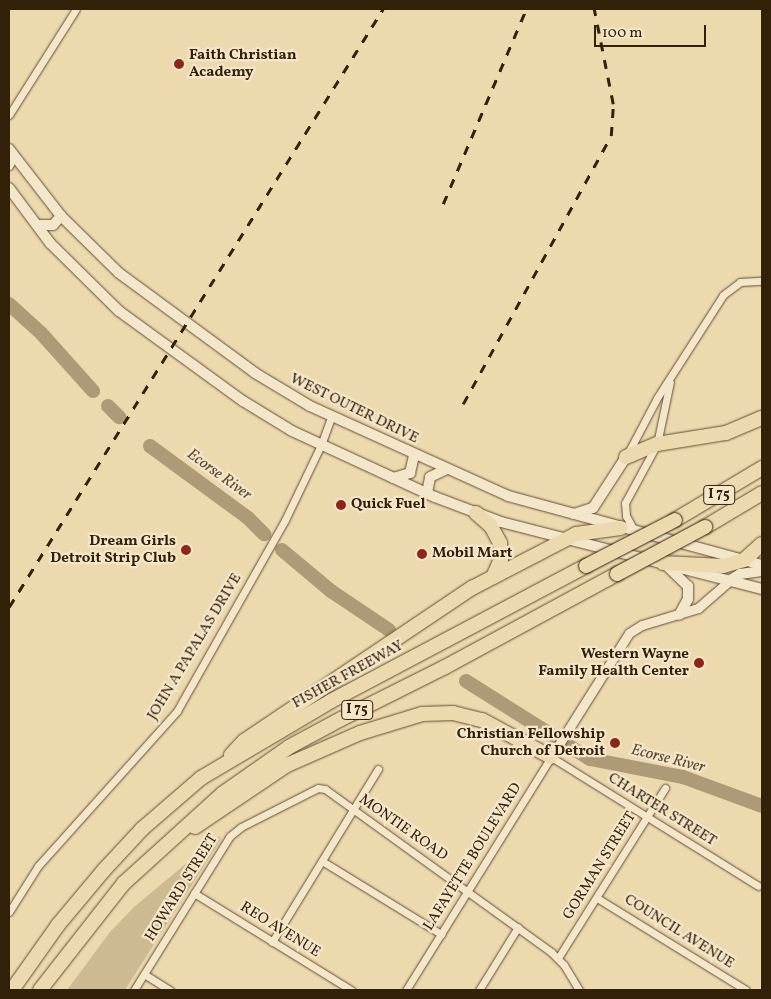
<!DOCTYPE html>
<html>
<head>
<meta charset="utf-8">
<style>
  body { margin:0 }
  #map { position:relative; width:771px; height:999px; overflow:hidden; background:#edd9ae; font-family:Vollkorn,serif }
  div>[style] { position:absolute }
  [style*='--x'] { left:calc(var(--x)*1px); top:calc(var(--y)*1px); width:calc(var(--w)*1px); rotate:calc(var(--a)*1deg) }
  .green>* { inset:0; background:#cdba92 }
  .river>* { height:14px; margin:-7px; padding:0 7px; transform-origin:7px; border-radius:7px; background:#ae9a76 }
  .roads { filter:drop-shadow(0 0 1px #624e32) drop-shadow(0 0 1px #624e32) }
  .minor>* { height:7px; margin:-3.5px; padding:0 3.5px; transform-origin:3.5px; border-radius:3.5px; background:#f3e6ca }
  .tertiary>* { height:9px; margin:-4.5px; padding:0 4.5px; transform-origin:4.5px; border-radius:4.5px; background:#f3e6ca }
  .secondary>* { height:10px; margin:-5px; padding:0 5px; transform-origin:5px; border-radius:5px; background:#f3e6ca }
  .motorway>* { height:14px; margin:-7px; padding:0 7px; transform-origin:7px; border-radius:7px; background:#edd9ae }
  .rail>* { height:2.5px; margin-top:-1.25px; transform-origin:0; background:repeating-linear-gradient(90deg,#332009 0 9px,transparent 0 18px) }
  .bridges { filter:drop-shadow(0 0 1px #332009) drop-shadow(0 0 1px #332009) }
  .motorway-bridge>* { height:14px; margin:-7px; padding:0 7px; transform-origin:7px; border-radius:7px; background:#edd9ae }
  .dots>* { width:14px; height:14px; translate:-50% -50%; box-sizing:border-box; border:2px solid #f3e6ca; border-radius:50% }
  span { translate:-50% -50%; white-space:nowrap; text-align:center; line-height:1.15; -webkit-text-stroke:4.5px #f3e6ca; paint-order:stroke }
  .shield-label span { padding:1px 4px; background:#f3e6ca; border:1px solid; border-radius:4px; -webkit-text-stroke-width:0 }
  .shield-label { font-size:14px; color:#332009; font-weight:700 }
  .poi-label { font-size:15px; color:#332009; font-weight:700 }
  .left { translate:0 -50%; text-align:left }
  .right { translate:-100% -50%; text-align:right }
  .street-label { font-size:15px; color:#332009 }
  .water-label { font-size:16px; color:#5e4b2f; font-style:italic }
  .frame { position:absolute; inset:0; border:10px solid #332009; pointer-events:none }
  .scale { position:absolute; left:594px; top:25px; width:112px; height:22px; box-sizing:border-box; border:2px solid #332009; border-top:0; padding-left:6px; font-size:15px; line-height:18px; white-space:nowrap; color:#332009; -webkit-text-stroke:4px #f3e6ca; paint-order:stroke }
</style>
</head>
<body>
<div id="map">
  <div class="green">
    <i style="clip-path:polygon(219px 836px,221px 839px,125px 990px,67px 990px,110px 932px,134px 907px)"></i>
  </div>
  <div class="river">
    <i style="--x:9;--y:304;--w:43;--a:42.2"></i>
    <i style="--x:41;--y:333;--w:78;--a:48.1"></i>
    <i style="--x:108;--y:406;--w:16;--a:45"></i>
    <i style="--x:150;--y:446;--w:122;--a:36.3"></i>
    <i style="--x:248;--y:518;--w:23;--a:45"></i>
    <i style="--x:282;--y:550;--w:64;--a:39.9"></i>
    <i style="--x:331;--y:591;--w:70;--a:33.9"></i>
    <i style="--x:466;--y:681;--w:146;--a:32.2"></i>
    <i style="--x:590;--y:759;--w:95;--a:11"></i>
    <i style="--x:683;--y:777;--w:84;--a:20.2"></i>
  </div>
  <div class="roads">
    <div class="minor">
      <i style="--x:9;--y:115;--w:125;--a:-57.7"></i>
      <i style="--x:9;--y:166;--w:10;--a:-61"></i>
      <i style="--x:627;--y:455;--w:64;--a:-62.2"></i>
      <i style="--x:657;--y:398;--w:122;--a:-57.3"></i>
      <i style="--x:723;--y:295;--w:21;--a:-37"></i>
      <i style="--x:740;--y:282;--w:22;--a:-3"></i>
      <i style="--x:635;--y:532;--w:18;--a:-119"></i>
      <i style="--x:626;--y:516;--w:13;--a:-94"></i>
      <i style="--x:625;--y:503;--w:67;--a:-61.5"></i>
      <i style="--x:657;--y:444;--w:63;--a:-78.2"></i>
      <i style="--x:322;--y:861;--w:140;--a:31.5"></i>
      <i style="--x:194;--y:893;--w:185;--a:31.7"></i>
      <i style="--x:597;--y:898;--w:175;--a:31.7"></i>
      <i style="--x:9;--y:912;--w:54;--a:-57.8"></i>
      <i style="--x:38;--y:866;--w:208;--a:-48.1"></i>
      <i style="--x:177;--y:711;--w:219;--a:-60.5"></i>
      <i style="--x:285;--y:520;--w:83;--a:-64.4"></i>
      <i style="--x:321;--y:445;--w:30;--a:-70"></i>
      <i style="--x:272;--y:942;--w:203;--a:-58.5"></i>
      <i style="--x:558;--y:958;--w:201;--a:-57.8"></i>
      <i style="--x:144;--y:974;--w:31;--a:32"></i>
      <i style="--x:134;--y:990;--w:181;--a:-58.1"></i>
      <i style="--x:230;--y:836;--w:14;--a:-39"></i>
      <i style="--x:241;--y:827;--w:86;--a:-26.9"></i>
      <i style="--x:318;--y:788;--w:7;--a:8"></i>
      <i style="--x:325;--y:789;--w:279;--a:35.8"></i>
      <i style="--x:551;--y:952;--w:18;--a:45"></i>
      <i style="--x:564;--y:965;--w:29;--a:59"></i>
      <i style="--x:406;--y:990;--w:274;--a:-58.1"></i>
      <i style="--x:551;--y:757;--w:244;--a:31.9"></i>
      <i style="--x:479;--y:990;--w:74;--a:-58.2"></i>
    </div>
    <div class="tertiary">
      <i style="--x:551;--y:757;--w:146;--a:-57.8"></i>
      <i style="--x:629;--y:633;--w:15;--a:-32"></i>
      <i style="--x:642;--y:625;--w:59;--a:-16.9"></i>
      <i style="--x:698;--y:608;--w:41;--a:-41.1"></i>
    </div>
    <div class="secondary">
      <i style="--x:9;--y:149;--w:85;--a:52.2"></i>
      <i style="--x:61;--y:216;--w:81;--a:44.5"></i>
      <i style="--x:119;--y:273;--w:169;--a:36.3"></i>
      <i style="--x:255;--y:373;--w:64;--a:31"></i>
      <i style="--x:310;--y:406;--w:217;--a:24.4"></i>
      <i style="--x:508;--y:496;--w:263;--a:15.2"></i>
      <i style="--x:9;--y:188;--w:69;--a:53.3"></i>
      <i style="--x:50;--y:243;--w:97;--a:44.6"></i>
      <i style="--x:119;--y:311;--w:153;--a:36"></i>
      <i style="--x:243;--y:401;--w:57;--a:31.5"></i>
      <i style="--x:292;--y:431;--w:157;--a:24.8"></i>
      <i style="--x:435;--y:497;--w:71;--a:20.7"></i>
      <i style="--x:501;--y:522;--w:269;--a:14.4"></i>
      <i style="--x:37;--y:225;--w:16;--a:0"></i>
      <i style="--x:53;--y:225;--w:12;--a:-48"></i>
      <i style="--x:393;--y:478;--w:18;--a:-16"></i>
      <i style="--x:410;--y:473;--w:18;--a:-77"></i>
      <i style="--x:427;--y:493;--w:16;--a:-79"></i>
      <i style="--x:430;--y:477;--w:17;--a:-25"></i>
      <i style="--x:574;--y:514;--w:20;--a:-18"></i>
      <i style="--x:593;--y:508;--w:61;--a:-57.1"></i>
      <i style="--x:668;--y:567;--w:28;--a:44"></i>
      <i style="--x:688;--y:586;--w:13;--a:90"></i>
      <i style="--x:688;--y:599;--w:18;--a:119"></i>
      <i style="--x:729;--y:581;--w:13;--a:-32"></i>
      <i style="--x:740;--y:574;--w:22;--a:-8"></i>
    </div>
    <div class="motorway">
      <i style="--x:626;--y:457;--w:34;--a:-23"></i>
      <i style="--x:657;--y:444;--w:70;--a:-9.1"></i>
      <i style="--x:726;--y:433;--w:39;--a:-23"></i>
      <i style="--x:476;--y:513;--w:20;--a:41"></i>
      <i style="--x:491;--y:526;--w:19;--a:62"></i>
      <i style="--x:500;--y:543;--w:16;--a:86"></i>
      <i style="--x:501;--y:559;--w:20;--a:114"></i>
      <i style="--x:675;--y:520;--w:101;--a:-30.9"></i>
      <i style="--x:705;--y:527;--w:66;--a:-30.8"></i>
      <i style="--x:663;--y:563;--w:60;--a:2.9"></i>
      <i style="--x:723;--y:566;--w:22;--a:-16"></i>
      <i style="--x:744;--y:560;--w:24;--a:-42"></i>
      <i style="--x:231;--y:755;--w:19;--a:-47"></i>
      <i style="--x:244;--y:741;--w:275;--a:-33.9"></i>
      <i style="--x:472;--y:588;--w:117;--a:-27.4"></i>
      <i style="--x:576;--y:534;--w:45;--a:-7.6"></i>
      <i style="--x:195;--y:827;--w:111;--a:-34"></i>
      <i style="--x:287;--y:765;--w:80;--a:-23.7"></i>
      <i style="--x:360;--y:733;--w:65;--a:-17"></i>
      <i style="--x:422;--y:714;--w:31;--a:-2"></i>
      <i style="--x:453;--y:713;--w:30;--a:14"></i>
      <i style="--x:482;--y:720;--w:78;--a:28.2"></i>
      <i style="--x:12;--y:990;--w:80;--a:-54.7"></i>
      <i style="--x:58;--y:925;--w:72;--a:-50.1"></i>
      <i style="--x:104;--y:870;--w:56;--a:-47.2"></i>
      <i style="--x:142;--y:829;--w:78;--a:-40.8"></i>
      <i style="--x:201;--y:778;--w:151;--a:-30.6"></i>
      <i style="--x:331;--y:701;--w:289;--a:-27.9"></i>
      <i style="--x:40;--y:990;--w:136;--a:-51.9"></i>
      <i style="--x:124;--y:883;--w:132;--a:-42.2"></i>
      <i style="--x:222;--y:794;--w:82;--a:-35"></i>
      <i style="--x:289;--y:747;--w:59;--a:-28.3"></i>
      <i style="--x:341;--y:719;--w:116;--a:-26.6"></i>
      <i style="--x:445;--y:667;--w:196;--a:-28.4"></i>
    </div>
  </div>
  <div class="rail">
    <i style="--x:443;--y:204;--w:212;--a:-66.9"></i>
    <i style="--x:463;--y:404;--w:306;--a:-61.1"></i>
    <i style="--x:611;--y:136;--w:32;--a:-86"></i>
    <i style="--x:613;--y:104;--w:97;--a:-101.3"></i>
    <i style="--x:9;--y:607;--w:705;--a:-57.98"></i>
  </div>
  <div class="bridges">
    <div class="motorway-bridge">
      <i style="--x:586;--y:566;--w:100;--a:-27.3"></i>
      <i style="--x:617;--y:574;--w:100;--a:-28.1"></i>
    </div>
  </div>
  <div class="dots">
    <i style="left:179px;top:64px;background:#8f2418"></i>
    <i style="left:341px;top:505px;background:#8f2418"></i>
    <i style="left:186px;top:550px;background:#8f2418"></i>
    <i style="left:422px;top:554px;background:#8f2418"></i>
    <i style="left:699px;top:663px;background:#8f2418"></i>
    <i style="left:615px;top:743px;background:#8f2418"></i>
  </div>
  <div class="shield-label">
    <span style="left:719px;top:495px">I 75</span>
    <span style="left:357px;top:710px">I 75</span>
  </div>
  <div class="poi-label">
    <span class="left" style="left:189px;top:64px">Faith Christian<br>Academy</span>
    <span class="left" style="left:351px;top:505px">Quick Fuel</span>
    <span class="right" style="left:176px;top:550px">Dream Girls<br>Detroit Strip Club</span>
    <span class="left" style="left:432px;top:554px">Mobil Mart</span>
    <span class="right" style="left:689px;top:663px">Western Wayne<br>Family Health Center</span>
    <span class="right" style="left:605px;top:743px">Christian Fellowship<br>Church of Detroit</span>
  </div>
  <div class="street-label">
    <span style="left:354px;top:409px;rotate:26deg">WEST OUTER DRIVE</span>
    <span style="left:195px;top:647px;rotate:-59deg">JOHN A PAPALAS DRIVE</span>
    <span style="left:348px;top:675px;rotate:-29deg">FISHER FREEWAY</span>
    <span style="left:662px;top:810px;rotate:32deg">CHARTER STREET</span>
    <span style="left:403px;top:828px;rotate:35deg">MONTIE ROAD</span>
    <span style="left:473px;top:857px;rotate:-58deg">LAFAYETTE BOULEVARD</span>
    <span style="left:600px;top:866px;rotate:-58deg">GORMAN STREET</span>
    <span style="left:182px;top:888px;rotate:-58deg">HOWARD STREET</span>
    <span style="left:280px;top:930px;rotate:32deg">REO AVENUE</span>
    <span style="left:679px;top:932px;rotate:32deg">COUNCIL AVENUE</span>
  </div>
  <div class="water-label">
    <span style="left:219px;top:475px;rotate:36deg">Ecorse River</span>
    <span style="left:668px;top:759px;rotate:14deg">Ecorse River</span>
  </div>
  <div class="frame"></div>
  <div class="scale">100 m</div>
</div>
</body>
</html>
